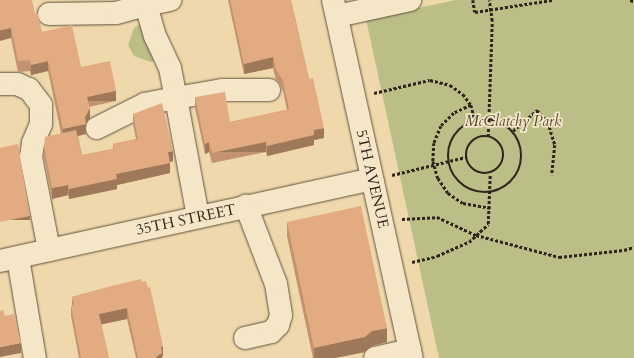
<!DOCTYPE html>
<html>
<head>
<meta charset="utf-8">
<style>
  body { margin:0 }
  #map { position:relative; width:634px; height:358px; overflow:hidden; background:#efd8ab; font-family:Cardo,serif }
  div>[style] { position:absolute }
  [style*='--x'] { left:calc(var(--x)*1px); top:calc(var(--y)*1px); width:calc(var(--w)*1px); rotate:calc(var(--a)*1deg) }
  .green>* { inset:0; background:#bcbe87 }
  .path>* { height:2.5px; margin-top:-1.25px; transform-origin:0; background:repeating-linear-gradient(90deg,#2f251c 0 3px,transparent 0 5px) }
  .path>.ring { margin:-1.25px; padding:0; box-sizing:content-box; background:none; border:2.5px solid #2f251c; border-radius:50% }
  .roads { filter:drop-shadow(0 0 1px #5f5240) drop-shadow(0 0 1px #5f5240) }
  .minor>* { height:22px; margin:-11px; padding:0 11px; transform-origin:11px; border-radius:11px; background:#f5e6c8 }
  .wall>* { inset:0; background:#c3936f }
  .shaded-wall>* { inset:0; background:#9f785a; transform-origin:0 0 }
  .building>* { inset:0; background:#e3ab81 }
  span { translate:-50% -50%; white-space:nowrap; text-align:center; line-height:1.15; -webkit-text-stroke:3.5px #f5e6c8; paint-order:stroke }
  .park-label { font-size:15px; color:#524b37; font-style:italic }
  .street-label { font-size:15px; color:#2f251c }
</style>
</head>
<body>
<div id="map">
  <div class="green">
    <i style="clip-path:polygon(456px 0,634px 0,634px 358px,439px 358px,366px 19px)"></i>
    <i style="clip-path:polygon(144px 22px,157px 60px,151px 62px,134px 56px,128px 45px,134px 28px)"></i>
  </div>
  <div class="path">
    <i style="--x:473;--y:0;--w:12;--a:81"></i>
    <i style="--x:475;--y:12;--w:78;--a:-8.9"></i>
    <i style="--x:630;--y:0;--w:4;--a:14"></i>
    <i style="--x:374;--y:93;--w:57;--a:-13.1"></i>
    <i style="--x:430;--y:80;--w:21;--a:14"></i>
    <i style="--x:450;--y:85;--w:16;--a:35"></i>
    <i style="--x:463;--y:94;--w:14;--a:54"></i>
    <i style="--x:471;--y:105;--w:16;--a:75"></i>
    <i style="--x:471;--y:105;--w:19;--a:155"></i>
    <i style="--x:454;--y:113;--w:18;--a:135"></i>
    <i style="--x:441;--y:126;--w:18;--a:112"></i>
    <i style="--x:434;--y:143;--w:18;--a:93"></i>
    <i style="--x:433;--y:161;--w:18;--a:74"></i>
    <i style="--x:438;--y:178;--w:18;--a:56"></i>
    <i style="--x:448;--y:193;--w:18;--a:34"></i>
    <i style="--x:463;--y:203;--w:28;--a:10"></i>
    <i class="ring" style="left:448px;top:119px;width:71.5px;height:71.5px"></i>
    <i style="--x:513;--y:131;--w:32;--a:-41"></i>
    <i style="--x:537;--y:110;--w:16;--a:47"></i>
    <i style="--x:548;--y:122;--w:24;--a:73"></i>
    <i style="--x:555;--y:145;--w:30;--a:96"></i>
    <i class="ring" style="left:466px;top:136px;width:35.5px;height:35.5px"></i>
    <i style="--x:488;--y:137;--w:116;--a:-88"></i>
    <i style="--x:492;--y:21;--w:21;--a:-98"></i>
    <i style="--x:392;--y:175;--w:76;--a:-13.7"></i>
    <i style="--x:402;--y:219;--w:35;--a:-3"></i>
    <i style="--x:437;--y:217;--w:43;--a:24.8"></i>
    <i style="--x:476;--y:235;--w:86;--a:14.8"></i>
    <i style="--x:559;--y:257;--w:65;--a:-6.1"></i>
    <i style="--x:624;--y:250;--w:10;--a:-17"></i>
    <i style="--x:412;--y:262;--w:26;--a:-13"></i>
    <i style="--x:437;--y:256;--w:35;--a:-24"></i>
    <i style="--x:469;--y:242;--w:26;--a:-43"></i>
    <i style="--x:488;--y:224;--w:50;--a:-87.7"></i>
  </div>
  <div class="roads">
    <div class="minor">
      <i style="--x:145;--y:0;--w:5;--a:79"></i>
      <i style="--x:146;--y:5;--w:25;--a:-12"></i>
      <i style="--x:333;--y:0;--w:367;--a:77.6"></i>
      <i style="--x:49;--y:14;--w:67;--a:-0.9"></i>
      <i style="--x:116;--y:13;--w:31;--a:-15"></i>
      <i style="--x:146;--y:5;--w:32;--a:74"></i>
      <i style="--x:155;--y:36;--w:35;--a:65"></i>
      <i style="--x:170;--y:68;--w:31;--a:79"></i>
      <i style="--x:176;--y:98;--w:48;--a:-9.7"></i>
      <i style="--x:223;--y:90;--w:46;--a:0"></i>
      <i style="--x:337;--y:16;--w:75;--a:-12.4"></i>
      <i style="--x:0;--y:84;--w:17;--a:0"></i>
      <i style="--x:17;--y:84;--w:13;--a:23"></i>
      <i style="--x:29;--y:89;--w:20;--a:53"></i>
      <i style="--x:41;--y:105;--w:19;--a:90"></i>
      <i style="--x:41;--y:124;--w:21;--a:113"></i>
      <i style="--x:33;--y:143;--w:14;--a:98"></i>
      <i style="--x:31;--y:157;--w:95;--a:79"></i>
      <i style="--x:97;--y:128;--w:54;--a:-26.6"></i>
      <i style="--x:145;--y:104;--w:32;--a:-11"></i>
      <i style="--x:176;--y:98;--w:121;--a:79.5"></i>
      <i style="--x:18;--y:258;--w:101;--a:80.4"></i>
      <i style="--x:0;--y:261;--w:381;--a:-12.4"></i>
      <i style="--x:245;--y:338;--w:27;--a:-13"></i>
      <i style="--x:271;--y:332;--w:10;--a:-45"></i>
      <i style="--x:278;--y:325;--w:10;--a:-73"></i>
      <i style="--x:281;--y:315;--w:31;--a:-99"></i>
      <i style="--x:276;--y:284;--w:84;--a:-111"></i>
      <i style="--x:375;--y:358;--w:36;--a:-13"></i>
    </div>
  </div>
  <div class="wall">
    <i style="clip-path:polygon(0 0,35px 14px,42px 32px,81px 67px,116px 101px,89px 107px,90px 118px,86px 124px,86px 134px,78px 136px,82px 155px,113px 149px,113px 144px,136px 139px,133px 124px,133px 114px,173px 161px,170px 162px,170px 173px,117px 185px,117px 189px,69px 199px,68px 195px,52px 199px,44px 157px,44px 146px,61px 133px,48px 71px,31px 75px,30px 71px,18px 72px,11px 38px)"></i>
    <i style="clip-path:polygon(228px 0,291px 0,309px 79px,324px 138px,314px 140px,314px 145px,267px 156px,266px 152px,212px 163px,209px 152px,205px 154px,195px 108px,195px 97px,230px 122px,287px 110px,283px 91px,276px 80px,273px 68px,244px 74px)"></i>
    <i style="clip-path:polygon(287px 222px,387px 342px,372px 346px,365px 352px,335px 358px,313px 358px,287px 236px)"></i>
    <i style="clip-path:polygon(116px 285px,163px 356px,162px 357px,162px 358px,136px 358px,127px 319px,101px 324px,109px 358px,79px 358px,71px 316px,71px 306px,72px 306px,72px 297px)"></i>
  </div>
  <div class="shaded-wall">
    <i style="clip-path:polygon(11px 28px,11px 38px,0 41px,0 30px)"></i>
    <i style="clip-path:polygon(273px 57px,273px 68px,244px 74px,244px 64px)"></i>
    <i style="clip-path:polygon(48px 61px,48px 71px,31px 75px,31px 65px)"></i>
    <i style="left:116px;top:91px;width:10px;height:30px;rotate:90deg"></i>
    <i style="clip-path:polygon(90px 108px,90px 118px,86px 124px,86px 134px,63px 139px,63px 129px,85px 117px)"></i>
    <i style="clip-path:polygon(324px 128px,324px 138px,314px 140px,314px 145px,267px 156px,267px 146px,314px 130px)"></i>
    <i style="clip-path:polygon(209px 142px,209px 152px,205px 154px,205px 144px)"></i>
    <i style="left:266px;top:142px;width:10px;height:55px;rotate:90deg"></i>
    <i style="clip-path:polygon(173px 151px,173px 161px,168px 163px,168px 152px)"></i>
    <i style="clip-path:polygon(170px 163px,170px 173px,117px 185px,117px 189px,69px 199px,69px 189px,116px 174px)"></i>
    <i style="clip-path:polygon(68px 185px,68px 195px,52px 199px,52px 188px)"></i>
    <i style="left:30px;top:216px;width:4px;height:31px;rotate:90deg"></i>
    <i style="clip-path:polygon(127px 308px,127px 319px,99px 325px,99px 314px)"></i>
    <i style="clip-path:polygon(387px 328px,387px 342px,372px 346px,365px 352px,335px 358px,314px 358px,314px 348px,372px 331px)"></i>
    <i style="clip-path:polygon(21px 343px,21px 353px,0 357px,0 347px)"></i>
    <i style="clip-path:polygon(163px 346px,163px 356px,162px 357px,162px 358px,156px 358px,161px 347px)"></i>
  </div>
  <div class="building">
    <i style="clip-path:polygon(0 0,32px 0,35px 14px,38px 14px,42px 32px,72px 25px,81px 67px,110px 61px,116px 91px,87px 97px,90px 108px,85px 117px,86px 124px,63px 129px,48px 61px,31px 65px,30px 60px,18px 61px,11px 28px,0 30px)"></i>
    <i style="clip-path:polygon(230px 0,291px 0,309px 79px,313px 78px,324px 128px,314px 130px,314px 135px,267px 146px,266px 142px,212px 153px,209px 142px,205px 144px,195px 97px,225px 92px,230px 122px,289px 109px,283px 81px,276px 69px,273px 57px,244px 64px)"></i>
    <i style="clip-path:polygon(162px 103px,173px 151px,168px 152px,170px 163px,116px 174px,117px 179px,69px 189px,68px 185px,52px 188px,44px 146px,45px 137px,76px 130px,82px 155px,114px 149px,113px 144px,138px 139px,133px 114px)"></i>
    <i style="clip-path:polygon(18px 144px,30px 216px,0 222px,0 148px)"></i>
    <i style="clip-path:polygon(361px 206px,387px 328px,372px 331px,365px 337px,314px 348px,287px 222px)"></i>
    <i style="clip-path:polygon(141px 279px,142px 282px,146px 281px,148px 288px,150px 287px,163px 346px,161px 347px,162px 353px,156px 357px,156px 358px,138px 358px,127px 308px,99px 314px,109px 358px,81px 358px,71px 306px,74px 305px,72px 297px,116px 285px)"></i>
    <i style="clip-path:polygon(3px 310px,5px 316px,14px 314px,21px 343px,0 347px,0 311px)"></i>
  </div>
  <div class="park-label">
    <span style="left:513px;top:122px">McClatchy Park</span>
  </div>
  <div class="street-label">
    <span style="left:372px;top:179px;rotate:77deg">5TH AVENUE</span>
    <span style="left:186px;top:220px;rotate:-12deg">35TH STREET</span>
  </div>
</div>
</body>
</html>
